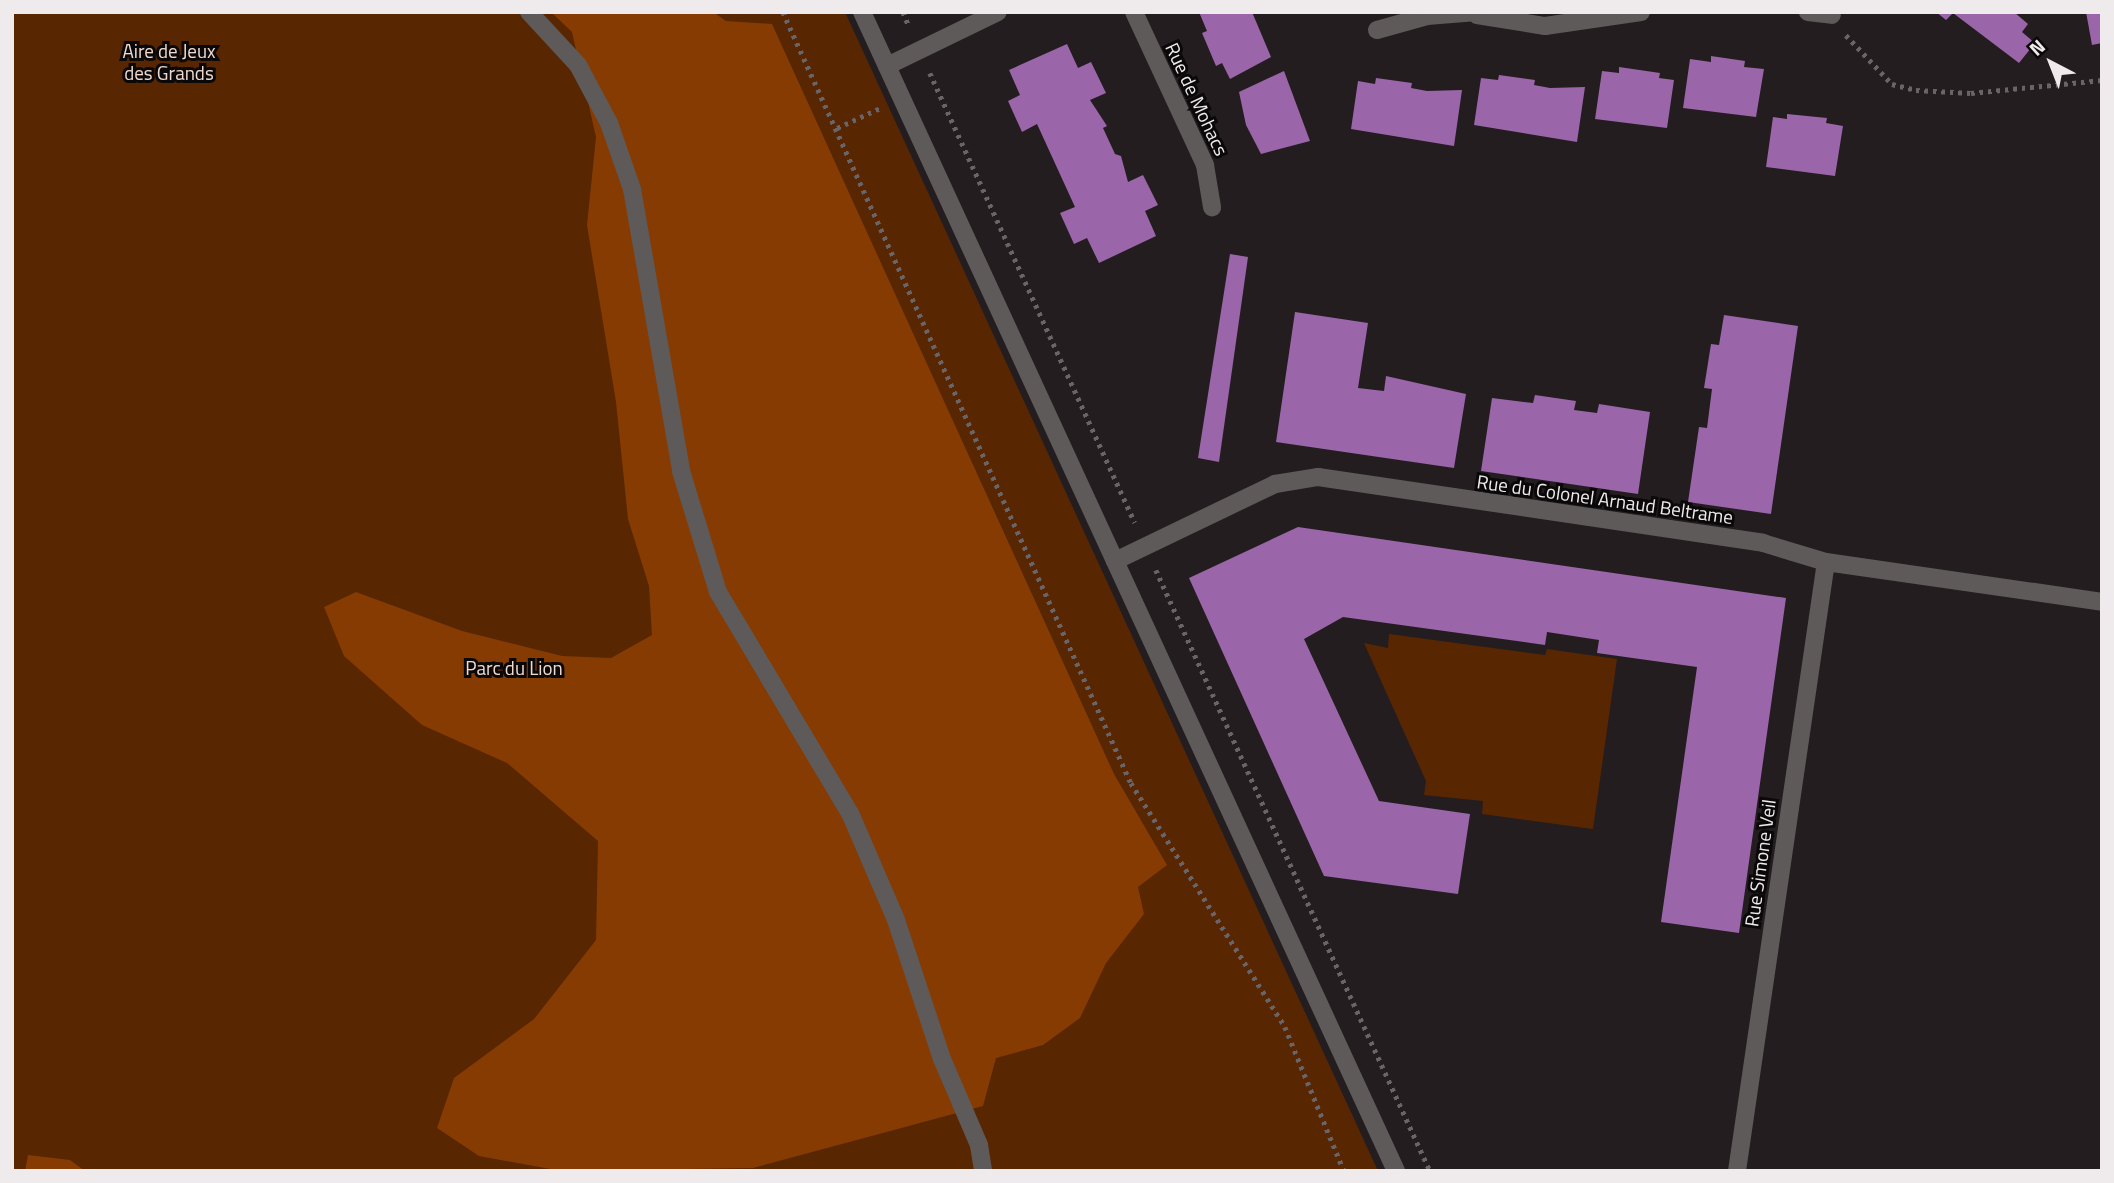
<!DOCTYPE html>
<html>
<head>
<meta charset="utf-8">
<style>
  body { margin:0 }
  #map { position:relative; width:2114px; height:1183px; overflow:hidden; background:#231d20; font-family:"Titillium Web",sans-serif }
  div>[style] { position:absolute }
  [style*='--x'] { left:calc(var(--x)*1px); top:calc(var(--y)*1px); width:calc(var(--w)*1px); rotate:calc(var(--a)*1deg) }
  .green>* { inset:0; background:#592602 }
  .forest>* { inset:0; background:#863b02 }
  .building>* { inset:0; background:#9b65a9 }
  .path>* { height:4.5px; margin-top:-2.25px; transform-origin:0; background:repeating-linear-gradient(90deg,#696467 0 3.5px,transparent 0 8.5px) }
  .minor>* { height:18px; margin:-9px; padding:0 9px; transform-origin:9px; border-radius:9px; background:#5e5a5a }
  span { translate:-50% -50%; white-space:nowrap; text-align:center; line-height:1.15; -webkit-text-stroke:6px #0b0809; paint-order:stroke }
  .park-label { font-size:19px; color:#f1dbcf }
  .street-label { font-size:19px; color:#efebed }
  .frame { position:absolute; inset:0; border:14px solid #efebed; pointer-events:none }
  .north { position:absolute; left:2016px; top:28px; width:70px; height:70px; -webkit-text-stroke:5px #0b0809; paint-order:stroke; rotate:318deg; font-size:19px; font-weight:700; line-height:28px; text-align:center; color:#efebed }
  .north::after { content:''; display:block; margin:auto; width:24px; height:32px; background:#efebed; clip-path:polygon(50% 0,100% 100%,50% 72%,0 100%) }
</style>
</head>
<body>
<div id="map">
  <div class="green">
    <i style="clip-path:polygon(12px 12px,845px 12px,1378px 1171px,12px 1171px)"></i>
    <i style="clip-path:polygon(1389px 634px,1545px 655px,1547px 649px,1617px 659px,1593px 829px,1482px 814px,1483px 801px,1424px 795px,1426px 781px,1364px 643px,1388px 648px)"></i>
  </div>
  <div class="forest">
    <i style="clip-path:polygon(551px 12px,713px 12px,726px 21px,772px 24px,1114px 774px,1167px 865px,1138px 887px,1144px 914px,1106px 963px,1080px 1018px,1043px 1045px,996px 1058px,983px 1106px,753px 1168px,561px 1171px,479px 1156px,437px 1128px,454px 1078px,534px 1019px,596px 940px,598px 841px,507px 763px,422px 725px,344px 656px,324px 607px,356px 592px,462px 631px,562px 656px,611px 658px,652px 635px,649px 586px,628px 519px,616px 402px,587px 225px,596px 137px,572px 32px)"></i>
    <i style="clip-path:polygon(28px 1155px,70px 1160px,85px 1171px,25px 1171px)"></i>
  </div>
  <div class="building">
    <i style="clip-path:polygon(1199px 12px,1252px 12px,1271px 57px,1230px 79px,1222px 63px,1216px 66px,1202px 33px,1207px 31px)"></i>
    <i style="clip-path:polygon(1936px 12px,2014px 12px,2028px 24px,2022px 32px,2035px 43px,2019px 63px,1953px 13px,1946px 20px)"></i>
    <i style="clip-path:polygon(2086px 12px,2102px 12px,2102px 43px,2092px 45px)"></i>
    <i style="clip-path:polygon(1067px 44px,1078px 68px,1091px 62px,1106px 93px,1090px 100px,1107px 126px,1103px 128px,1115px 154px,1121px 156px,1128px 182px,1143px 175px,1158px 205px,1145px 211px,1156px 236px,1099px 263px,1087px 238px,1074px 244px,1060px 213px,1075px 207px,1037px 124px,1022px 132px,1008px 101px,1020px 95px,1009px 70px)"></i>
    <i style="clip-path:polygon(1711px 56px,1745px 61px,1744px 67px,1764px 69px,1756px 117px,1683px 108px,1690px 59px,1711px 62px)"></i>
    <i style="clip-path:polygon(1619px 67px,1660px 73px,1659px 78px,1674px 80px,1667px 128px,1595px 119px,1602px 71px,1619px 73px)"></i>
    <i style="clip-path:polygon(1284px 71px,1310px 141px,1261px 154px,1246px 125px,1239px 92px)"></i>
    <i style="clip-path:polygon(1499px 75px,1535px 80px,1534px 85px,1550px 88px,1585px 87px,1577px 142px,1474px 125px,1481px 78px,1498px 80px)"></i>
    <i style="clip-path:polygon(1376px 78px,1412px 83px,1411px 88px,1427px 91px,1462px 90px,1454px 146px,1351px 129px,1358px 81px,1375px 84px)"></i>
    <i style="clip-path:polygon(1787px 114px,1827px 118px,1826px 123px,1843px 126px,1835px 176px,1766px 167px,1773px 117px,1787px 119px)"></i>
    <i style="clip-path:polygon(1230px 254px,1248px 257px,1219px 462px,1198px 458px)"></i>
    <i style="clip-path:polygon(1295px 312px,1368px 323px,1358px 388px,1384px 391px,1386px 376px,1466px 394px,1454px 468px,1276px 442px)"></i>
    <i style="clip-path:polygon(1724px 315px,1798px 326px,1771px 514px,1688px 502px,1699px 427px,1707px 428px,1712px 389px,1704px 388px,1711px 344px,1719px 345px)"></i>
    <i style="clip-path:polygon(1535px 395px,1576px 401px,1574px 410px,1597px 413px,1599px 404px,1650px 412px,1638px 494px,1481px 471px,1492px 398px,1533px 403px)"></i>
    <i style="clip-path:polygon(1298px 527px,1786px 598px,1739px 933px,1661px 922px,1697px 667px,1597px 653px,1599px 640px,1547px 632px,1545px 645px,1343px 617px,1304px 639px,1379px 801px,1470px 814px,1458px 894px,1324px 876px,1189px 578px)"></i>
  </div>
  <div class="path">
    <i style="--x:783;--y:12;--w:846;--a:65.71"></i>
    <i style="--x:1131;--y:783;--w:289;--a:57.7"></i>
    <i style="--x:1285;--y:1027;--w:156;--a:67.7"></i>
    <i style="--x:903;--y:12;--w:15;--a:67"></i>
    <i style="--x:1846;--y:35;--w:67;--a:46.8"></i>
    <i style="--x:1892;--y:84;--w:25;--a:14"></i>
    <i style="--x:1916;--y:90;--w:55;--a:3.1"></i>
    <i style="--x:1971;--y:93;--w:132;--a:-5.7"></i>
    <i style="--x:930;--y:73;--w:494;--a:65.5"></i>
    <i style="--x:837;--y:128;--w:47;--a:-24.9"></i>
    <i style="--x:1156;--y:570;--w:661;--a:65.49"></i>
  </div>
  <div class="minor">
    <i style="--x:529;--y:12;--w:72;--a:47.2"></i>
    <i style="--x:578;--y:65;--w:66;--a:61.9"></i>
    <i style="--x:609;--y:123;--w:70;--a:70.8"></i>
    <i style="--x:632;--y:189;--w:286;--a:80.1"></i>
    <i style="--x:681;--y:471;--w:127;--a:73"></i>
    <i style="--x:718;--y:592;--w:257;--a:59.2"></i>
    <i style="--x:850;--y:813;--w:116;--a:66.7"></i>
    <i style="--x:896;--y:920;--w:146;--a:71.7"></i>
    <i style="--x:942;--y:1059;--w:94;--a:66.7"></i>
    <i style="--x:979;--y:1145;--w:26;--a:81"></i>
    <i style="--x:862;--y:12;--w:1276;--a:65.26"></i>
    <i style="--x:1134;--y:12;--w:169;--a:65.1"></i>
    <i style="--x:1205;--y:165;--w:43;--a:80.5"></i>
    <i style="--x:1808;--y:12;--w:24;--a:7"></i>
    <i style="--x:1477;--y:15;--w:69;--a:9.2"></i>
    <i style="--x:1545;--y:26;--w:97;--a:-8.3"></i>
    <i style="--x:1377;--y:30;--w:52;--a:-15.6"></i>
    <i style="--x:1427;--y:16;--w:50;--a:-4.6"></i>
    <i style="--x:887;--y:66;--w:123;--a:-25.9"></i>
    <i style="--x:1115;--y:561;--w:178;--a:-25.7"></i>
    <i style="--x:1275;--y:484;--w:44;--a:-9.2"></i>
    <i style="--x:1318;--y:477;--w:450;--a:8.4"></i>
    <i style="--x:1763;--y:543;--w:66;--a:16.8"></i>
    <i style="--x:1826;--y:562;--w:279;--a:8.2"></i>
    <i style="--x:1737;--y:1171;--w:615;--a:-81.69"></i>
  </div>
  <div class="park-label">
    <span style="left:169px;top:62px">Aire de Jeux<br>des Grands</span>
    <span style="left:514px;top:668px">Parc du Lion</span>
  </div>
  <div class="street-label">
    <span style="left:1197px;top:99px;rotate:65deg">Rue de Mohacs</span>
    <span style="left:1605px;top:499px;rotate:8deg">Rue du Colonel Arnaud Beltrame</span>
    <span style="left:1760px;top:863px;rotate:-82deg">Rue Simone Veil</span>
  </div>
  <div class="frame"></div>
  <div class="north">N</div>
</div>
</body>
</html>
